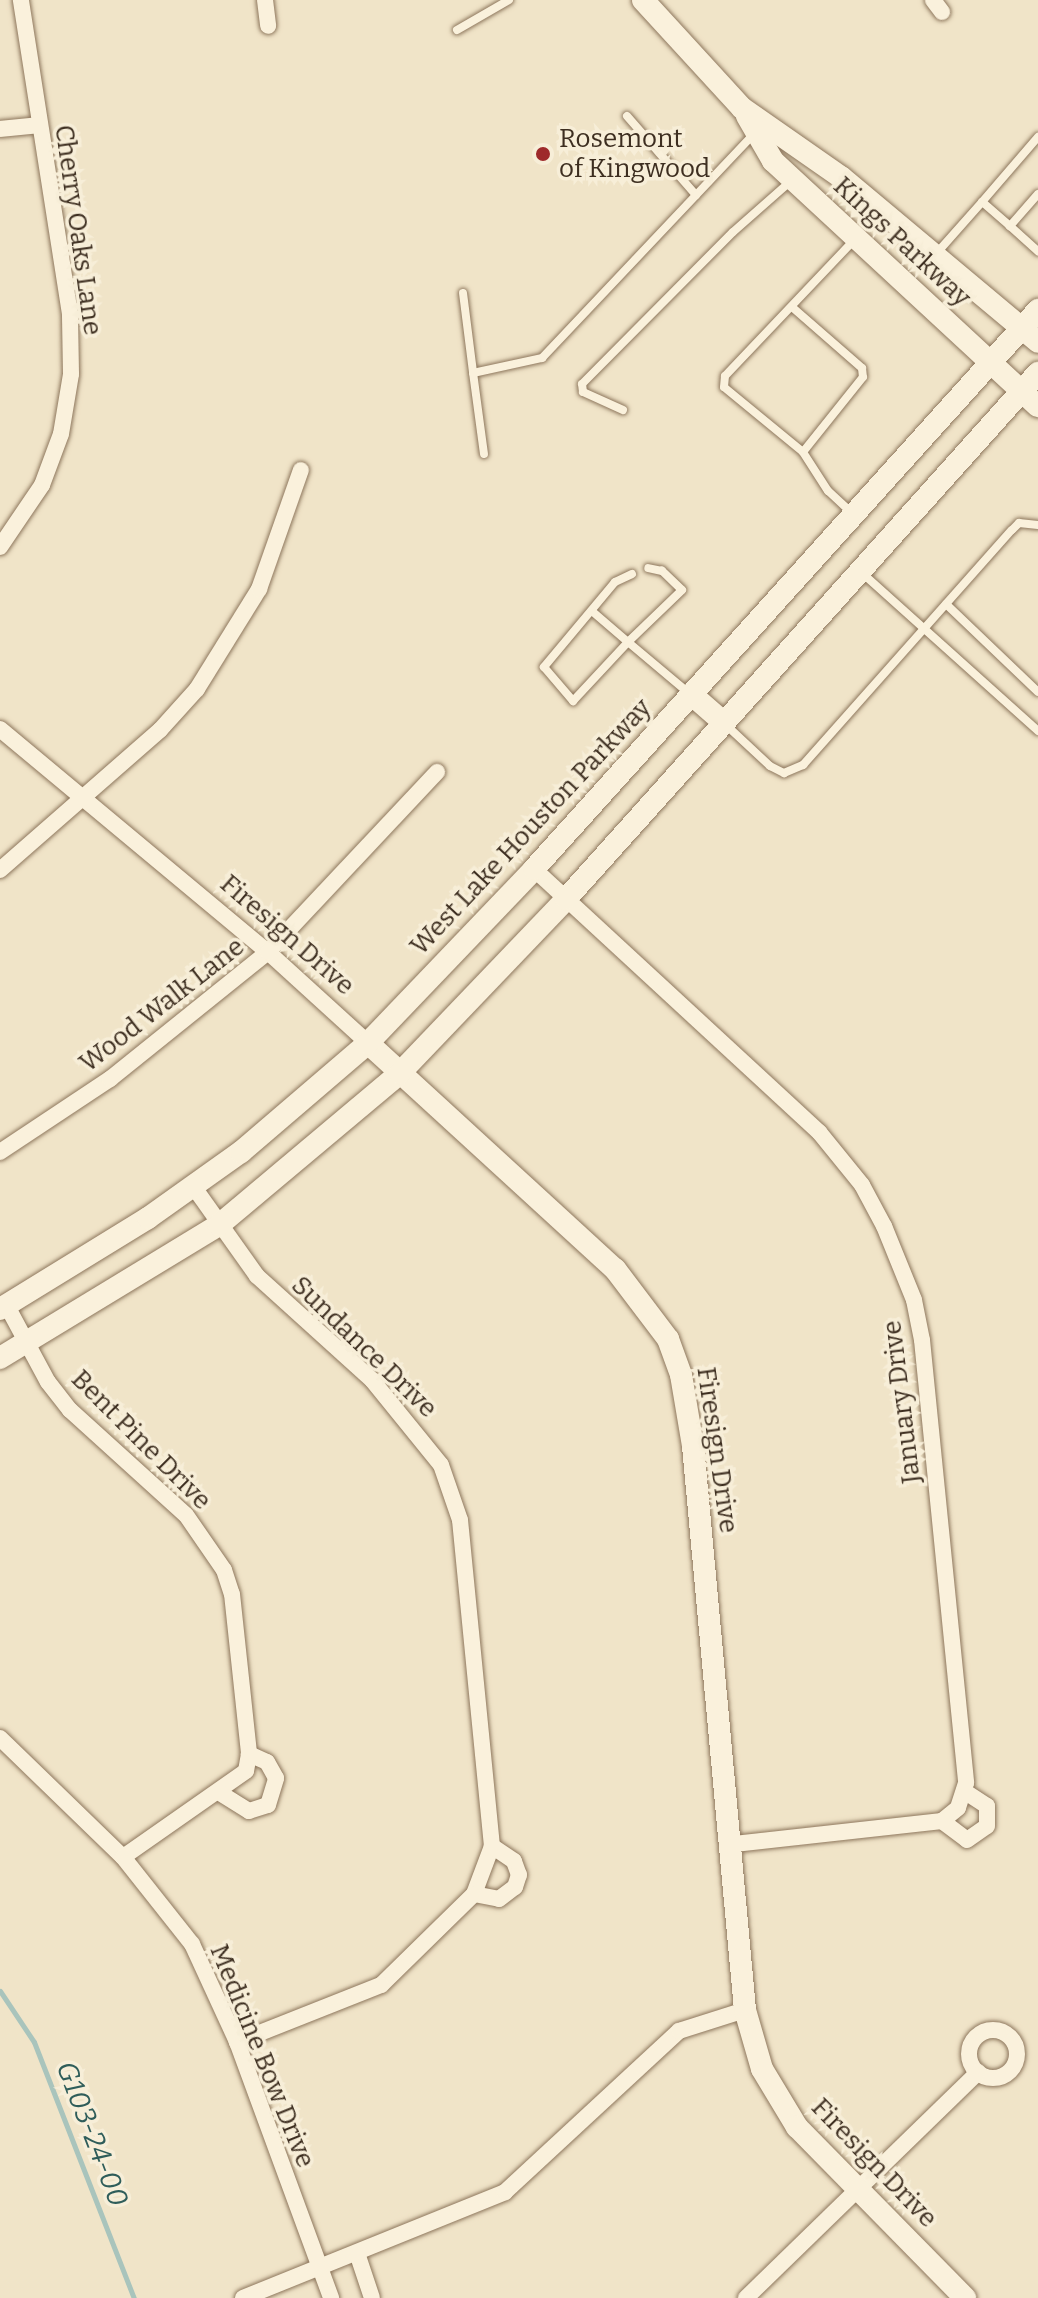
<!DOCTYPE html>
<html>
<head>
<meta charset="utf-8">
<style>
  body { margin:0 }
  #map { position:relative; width:1038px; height:2298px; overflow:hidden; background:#f0e4c8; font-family:Bitter,serif }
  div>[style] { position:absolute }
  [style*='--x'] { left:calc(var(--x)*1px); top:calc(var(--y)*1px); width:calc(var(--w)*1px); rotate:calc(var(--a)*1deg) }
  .stream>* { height:5px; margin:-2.5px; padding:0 2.5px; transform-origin:2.5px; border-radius:2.5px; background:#a9c4bc }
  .roads { filter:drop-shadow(0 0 2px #8d765c) drop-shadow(0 0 2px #8d765c) }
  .lane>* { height:8px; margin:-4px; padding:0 4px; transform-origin:4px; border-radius:4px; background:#faf1dc }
  .street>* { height:16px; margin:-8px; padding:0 8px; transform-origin:8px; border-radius:8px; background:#faf1dc }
  .street>.ring { margin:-8px; padding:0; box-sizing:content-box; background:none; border:16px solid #faf1dc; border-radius:50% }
  .secondary>* { height:22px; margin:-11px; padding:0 11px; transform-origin:11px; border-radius:11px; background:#faf1dc }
  .dots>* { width:22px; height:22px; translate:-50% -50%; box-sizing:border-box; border:4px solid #f7eed8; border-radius:50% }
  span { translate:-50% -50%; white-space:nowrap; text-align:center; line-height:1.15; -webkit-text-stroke:7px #f7eed8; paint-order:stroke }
  .poi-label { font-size:26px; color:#3d2e20 }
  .left { translate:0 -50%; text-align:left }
  .street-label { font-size:26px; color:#3d2e20 }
  .water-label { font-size:28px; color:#2f5d5a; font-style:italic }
</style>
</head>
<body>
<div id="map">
  <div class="stream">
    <i style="--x:0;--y:1991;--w:61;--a:56.3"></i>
    <i style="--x:34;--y:2042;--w:275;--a:68.7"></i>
  </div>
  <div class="roads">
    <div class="lane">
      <i style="--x:457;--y:30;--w:60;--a:-30"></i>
      <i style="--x:627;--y:116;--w:105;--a:48.9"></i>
      <i style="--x:1038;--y:194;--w:43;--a:131.2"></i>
      <i style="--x:1010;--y:226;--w:38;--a:42"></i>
      <i style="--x:1010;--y:226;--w:37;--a:-139"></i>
      <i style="--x:982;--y:202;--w:86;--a:-49.3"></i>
      <i style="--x:935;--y:255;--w:71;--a:-48.4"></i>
      <i style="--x:463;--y:293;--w:80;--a:82.8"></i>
      <i style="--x:792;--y:307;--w:93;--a:41.1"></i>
      <i style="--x:862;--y:368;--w:9;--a:84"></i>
      <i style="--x:863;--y:377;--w:96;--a:128.7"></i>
      <i style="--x:623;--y:410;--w:44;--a:-155.8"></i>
      <i style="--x:583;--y:392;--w:8;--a:-97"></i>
      <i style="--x:582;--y:384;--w:214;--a:-45.2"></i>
      <i style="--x:733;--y:232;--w:79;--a:-41.4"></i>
      <i style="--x:484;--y:454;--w:82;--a:-97.7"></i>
      <i style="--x:473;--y:373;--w:71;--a:-12.3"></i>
      <i style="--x:542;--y:358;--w:311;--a:-46.6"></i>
      <i style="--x:853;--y:514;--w:34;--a:-137"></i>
      <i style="--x:828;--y:491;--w:46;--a:-122.7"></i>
      <i style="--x:803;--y:452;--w:102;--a:-140.6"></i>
      <i style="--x:724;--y:387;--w:11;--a:-85"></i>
      <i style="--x:725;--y:376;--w:189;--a:-46.5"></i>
      <i style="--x:861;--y:572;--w:238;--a:41.9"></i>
      <i style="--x:632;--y:574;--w:19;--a:155"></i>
      <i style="--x:615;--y:582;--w:111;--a:129.9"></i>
      <i style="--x:544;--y:667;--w:45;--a:49.5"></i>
      <i style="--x:573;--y:701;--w:81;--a:-47"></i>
      <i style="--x:628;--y:642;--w:81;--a:40"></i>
      <i style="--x:946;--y:604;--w:127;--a:43.7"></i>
      <i style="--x:593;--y:612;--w:46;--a:40.6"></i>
      <i style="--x:628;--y:642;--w:75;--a:-43.9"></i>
      <i style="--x:682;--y:590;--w:28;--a:-136"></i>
      <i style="--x:662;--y:571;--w:14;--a:-168"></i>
      <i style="--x:726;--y:725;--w:60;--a:43"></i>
      <i style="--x:770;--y:766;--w:16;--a:27"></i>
      <i style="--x:784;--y:773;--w:21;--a:-23"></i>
      <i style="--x:803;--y:765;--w:314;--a:-48.4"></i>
      <i style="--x:1012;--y:530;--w:10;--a:-45"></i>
      <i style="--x:1019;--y:523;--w:19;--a:6"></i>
    </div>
    <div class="street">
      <i style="--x:265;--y:0;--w:26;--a:83"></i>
      <i style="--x:933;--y:0;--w:15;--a:53"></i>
      <i style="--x:0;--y:129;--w:40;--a:-5.7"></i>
      <i style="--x:0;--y:547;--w:75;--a:-55.9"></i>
      <i style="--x:42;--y:485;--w:54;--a:-69.6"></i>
      <i style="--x:61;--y:434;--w:61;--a:-80.5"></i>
      <i style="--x:71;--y:374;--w:60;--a:-91"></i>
      <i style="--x:70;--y:314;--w:318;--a:-98.9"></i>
      <i style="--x:0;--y:729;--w:349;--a:39.8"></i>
      <i style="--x:268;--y:952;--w:135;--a:42.3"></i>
      <i style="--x:534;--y:869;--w:388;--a:42.7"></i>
      <i style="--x:819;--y:1132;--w:68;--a:50.9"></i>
      <i style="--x:862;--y:1185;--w:47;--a:61.8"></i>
      <i style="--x:884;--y:1226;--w:80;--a:67.9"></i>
      <i style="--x:914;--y:1300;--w:41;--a:78.7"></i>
      <i style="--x:922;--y:1340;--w:445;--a:84.3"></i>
      <i style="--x:966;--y:1783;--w:26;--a:108"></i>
      <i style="--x:958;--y:1808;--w:21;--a:141"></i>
      <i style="--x:942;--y:1821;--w:209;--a:173.7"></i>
      <i style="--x:0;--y:870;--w:213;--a:-41.2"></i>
      <i style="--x:160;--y:730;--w:55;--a:-47.9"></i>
      <i style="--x:197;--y:689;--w:118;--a:-58.2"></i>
      <i style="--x:259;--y:589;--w:126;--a:-70.6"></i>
      <i style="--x:0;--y:1152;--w:132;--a:-33.6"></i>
      <i style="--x:110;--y:1079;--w:203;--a:-38.8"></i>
      <i style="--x:268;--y:952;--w:247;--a:-46.8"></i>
      <i style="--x:193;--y:1186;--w:110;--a:54.6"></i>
      <i style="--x:257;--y:1276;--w:155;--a:42.1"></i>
      <i style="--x:372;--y:1380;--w:109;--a:50.9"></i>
      <i style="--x:441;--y:1465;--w:58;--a:70.9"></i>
      <i style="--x:460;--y:1520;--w:328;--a:84.4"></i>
      <i style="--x:492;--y:1846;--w:51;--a:110.6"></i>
      <i style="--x:474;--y:1894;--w:130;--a:135.6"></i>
      <i style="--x:381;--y:1985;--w:155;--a:158.4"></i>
      <i style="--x:7;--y:1306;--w:86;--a:61.7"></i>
      <i style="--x:48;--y:1382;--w:36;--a:52"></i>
      <i style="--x:70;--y:1410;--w:156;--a:42.2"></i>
      <i style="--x:186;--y:1515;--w:67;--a:55.4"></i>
      <i style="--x:224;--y:1570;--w:25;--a:72"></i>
      <i style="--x:232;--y:1594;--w:161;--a:83.9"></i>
      <i style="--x:249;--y:1754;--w:17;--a:100"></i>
      <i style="--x:246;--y:1771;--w:150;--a:145"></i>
      <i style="--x:0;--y:1738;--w:171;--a:44.1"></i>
      <i style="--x:123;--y:1857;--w:111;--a:51.6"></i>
      <i style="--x:192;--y:1944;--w:108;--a:65.3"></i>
      <i style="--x:237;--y:2042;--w:273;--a:69.8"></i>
      <i style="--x:220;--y:1793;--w:34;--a:32"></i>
      <i style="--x:249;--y:1811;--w:20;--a:-18"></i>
      <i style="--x:268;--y:1805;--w:28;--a:-73"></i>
      <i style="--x:276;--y:1778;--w:18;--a:-119"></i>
      <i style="--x:267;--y:1762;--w:20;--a:-156"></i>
      <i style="--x:942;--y:1821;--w:31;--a:37"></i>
      <i style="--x:967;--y:1840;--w:24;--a:-35"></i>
      <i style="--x:987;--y:1826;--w:20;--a:-90"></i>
      <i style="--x:987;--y:1806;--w:27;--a:-147"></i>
      <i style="--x:474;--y:1894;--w:25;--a:11"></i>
      <i style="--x:499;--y:1899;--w:20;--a:-37"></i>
      <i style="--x:515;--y:1887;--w:13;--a:-72"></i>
      <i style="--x:519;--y:1875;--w:15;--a:-110"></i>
      <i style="--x:514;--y:1861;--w:27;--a:-146"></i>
      <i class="ring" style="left:969px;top:2030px;width:32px;height:32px"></i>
      <i style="--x:357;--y:2253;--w:47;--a:71.6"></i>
      <i style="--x:243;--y:2298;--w:283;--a:-22"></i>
      <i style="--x:505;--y:2192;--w:237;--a:-42.8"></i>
      <i style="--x:679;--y:2031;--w:69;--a:-17.7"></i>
      <i style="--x:746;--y:2298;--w:324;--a:-44.2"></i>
    </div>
    <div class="secondary">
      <i style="--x:643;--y:0;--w:147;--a:47.5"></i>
      <i style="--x:742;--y:108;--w:121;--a:34.9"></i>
      <i style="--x:841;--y:177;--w:257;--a:39.9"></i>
      <i style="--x:747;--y:116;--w:52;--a:60"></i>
      <i style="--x:773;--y:161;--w:361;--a:42.8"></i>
      <i style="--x:691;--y:694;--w:43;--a:41.2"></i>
      <i style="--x:368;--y:1043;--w:335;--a:42.5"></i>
      <i style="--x:615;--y:1269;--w:88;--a:52.9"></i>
      <i style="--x:668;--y:1339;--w:38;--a:70"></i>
      <i style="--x:681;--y:1375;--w:72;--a:80.4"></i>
      <i style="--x:693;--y:1446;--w:566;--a:84.73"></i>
      <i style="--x:745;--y:2010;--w:61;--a:73.9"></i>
      <i style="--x:762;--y:2069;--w:68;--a:58.9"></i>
      <i style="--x:797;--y:2127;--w:240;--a:45.5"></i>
      <i style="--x:0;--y:1309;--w:174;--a:-31.6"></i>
      <i style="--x:148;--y:1218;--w:114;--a:-35.4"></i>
      <i style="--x:241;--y:1152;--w:167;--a:-40.6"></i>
      <i style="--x:368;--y:1043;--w:240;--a:-46.3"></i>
      <i style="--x:534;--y:869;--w:753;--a:-47.96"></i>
      <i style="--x:0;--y:1358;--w:256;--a:-31.3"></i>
      <i style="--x:219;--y:1225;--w:236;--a:-40"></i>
      <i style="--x:400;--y:1073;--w:240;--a:-46.3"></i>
      <i style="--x:566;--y:899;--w:707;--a:-48.1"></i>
    </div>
  </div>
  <div class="dots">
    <i style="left:543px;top:154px;background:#9e2a2b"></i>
  </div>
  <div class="poi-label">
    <span class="left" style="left:559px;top:154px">Rosemont<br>of Kingwood</span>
  </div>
  <div class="street-label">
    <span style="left:78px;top:230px;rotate:82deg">Cherry Oaks Lane</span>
    <span style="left:902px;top:242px;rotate:43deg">Kings Parkway</span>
    <span style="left:531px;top:827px;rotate:-47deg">West Lake Houston Parkway</span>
    <span style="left:287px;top:935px;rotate:41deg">Firesign Drive</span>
    <span style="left:162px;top:1005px;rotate:-38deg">Wood Walk Lane</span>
    <span style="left:364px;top:1347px;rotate:44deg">Sundance Drive</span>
    <span style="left:902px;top:1402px;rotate:-97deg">January Drive</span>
    <span style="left:141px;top:1440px;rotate:45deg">Bent Pine Drive</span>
    <span style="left:717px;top:1450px;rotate:82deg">Firesign Drive</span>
    <span style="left:262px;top:2056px;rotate:68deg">Medicine Bow Drive</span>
    <span style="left:874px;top:2163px;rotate:46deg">Firesign Drive</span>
  </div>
  <div class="water-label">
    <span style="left:92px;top:2134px;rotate:69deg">G103-24-00</span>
  </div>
</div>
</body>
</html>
